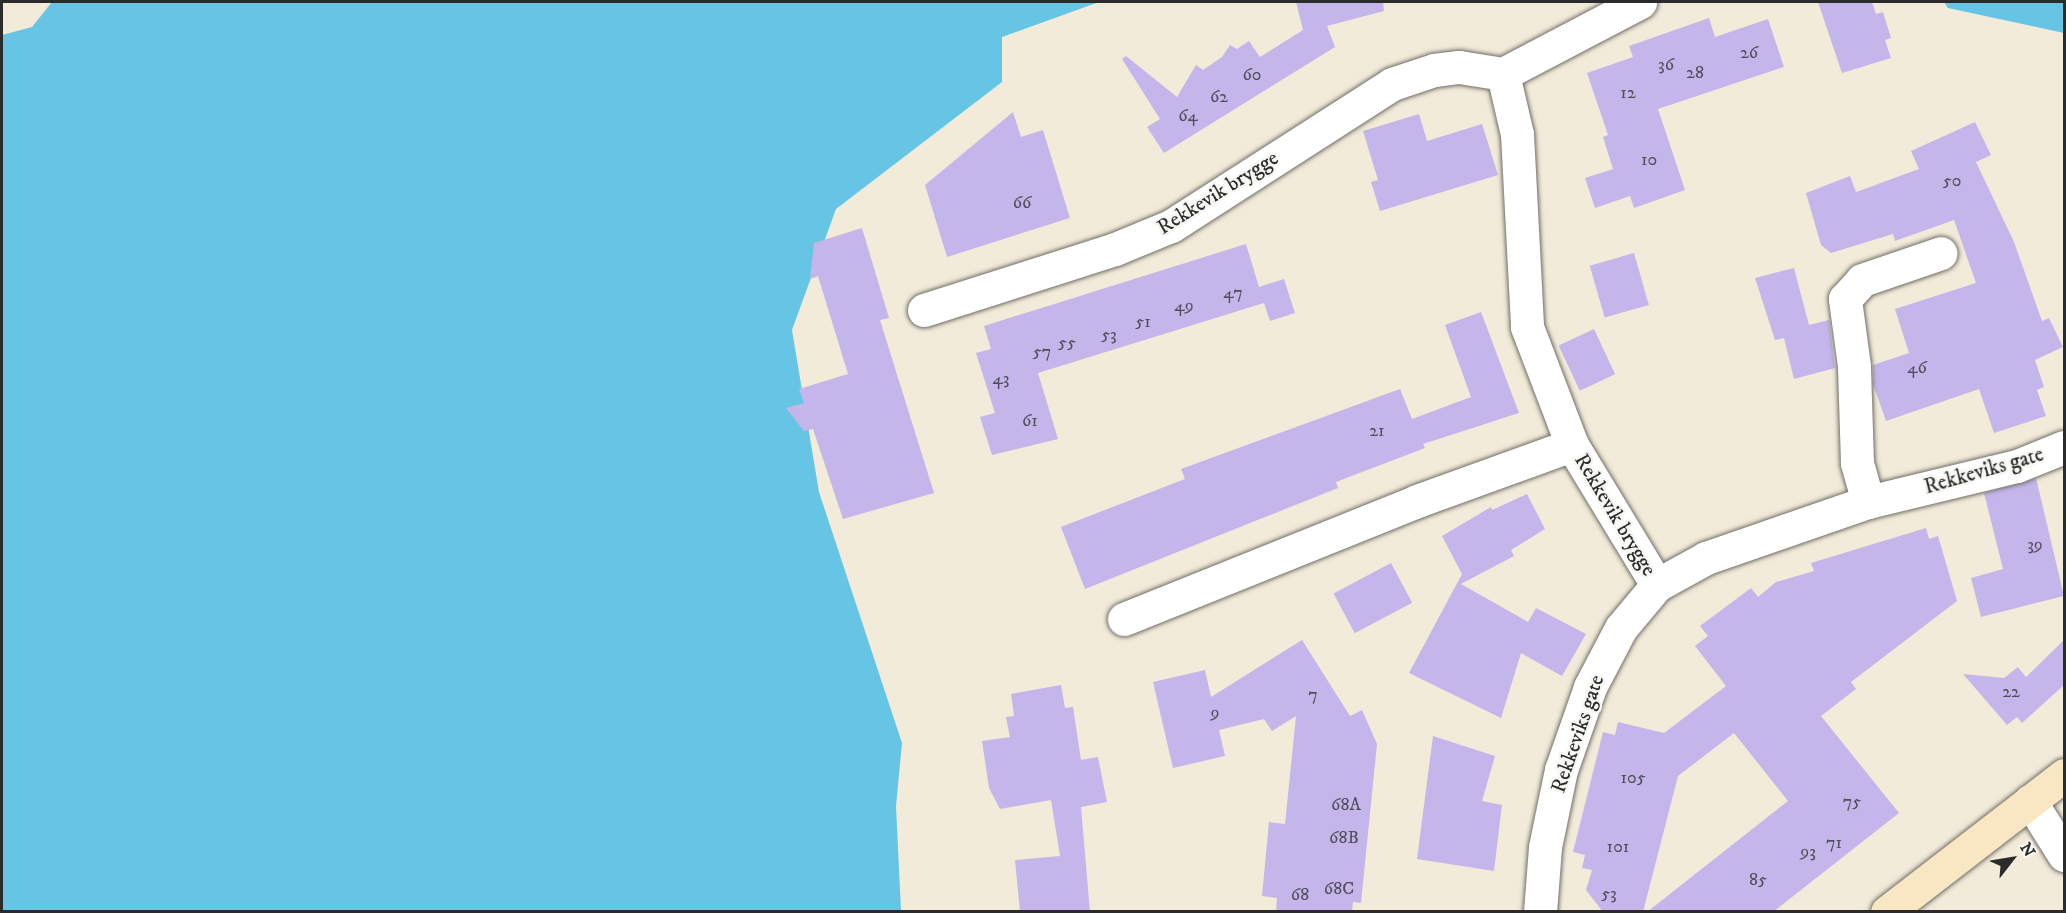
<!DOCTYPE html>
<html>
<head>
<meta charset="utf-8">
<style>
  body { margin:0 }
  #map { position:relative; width:2066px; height:913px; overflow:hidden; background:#f2ebd9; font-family:"IM FELL DW Pica",serif }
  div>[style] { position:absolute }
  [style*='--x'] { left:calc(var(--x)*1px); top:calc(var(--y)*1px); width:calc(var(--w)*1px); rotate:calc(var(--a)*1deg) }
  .water>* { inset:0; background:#66c5e5 }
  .building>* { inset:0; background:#c4b6ea; transform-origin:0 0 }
  .roads { filter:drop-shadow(0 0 2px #716e68) drop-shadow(0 0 2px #716e68) }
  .street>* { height:33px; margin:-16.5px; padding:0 16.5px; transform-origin:16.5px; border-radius:16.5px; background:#fff }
  .secondary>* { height:33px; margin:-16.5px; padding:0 16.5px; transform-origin:16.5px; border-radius:16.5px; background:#f9e7c3 }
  span { translate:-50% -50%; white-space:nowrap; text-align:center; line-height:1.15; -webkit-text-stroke:5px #f6f6f2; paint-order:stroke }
  .number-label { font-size:18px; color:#514e5b }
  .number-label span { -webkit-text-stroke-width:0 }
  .street-label { font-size:21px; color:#2b2b2b }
  .frame { position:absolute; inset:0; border:3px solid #2b2b2b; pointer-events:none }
  .north { position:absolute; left:1982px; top:829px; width:60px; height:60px; -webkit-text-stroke:4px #f6f6f2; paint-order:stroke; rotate:59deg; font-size:16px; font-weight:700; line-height:24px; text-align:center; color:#2b2b2b }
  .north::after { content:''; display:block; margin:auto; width:21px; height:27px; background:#2b2b2b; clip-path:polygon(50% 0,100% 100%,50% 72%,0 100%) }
</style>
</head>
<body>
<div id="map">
  <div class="water">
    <i style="clip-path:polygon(52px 2px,1099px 2px,1002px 37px,1002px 82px,836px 209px,792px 330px,819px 492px,902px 743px,896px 806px,901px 911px,2px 911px,2px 35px,32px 27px)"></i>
    <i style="clip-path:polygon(1944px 2px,2064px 2px,2064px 33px,1948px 8px)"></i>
  </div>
  <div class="building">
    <i style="clip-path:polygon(1296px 2px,1383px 2px,1384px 11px,1327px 26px,1335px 47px,1164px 153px,1147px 127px,1160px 119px,1122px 59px,1126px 56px,1177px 97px,1196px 65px,1203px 70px,1222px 57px,1230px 45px,1237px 49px,1249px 41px,1260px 57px,1303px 30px)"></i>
    <i style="clip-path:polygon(1818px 2px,1872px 2px,1876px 14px,1883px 12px,1891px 38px,1885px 40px,1891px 58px,1842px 73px)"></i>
    <i style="clip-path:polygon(1709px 18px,1715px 37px,1768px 19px,1784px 67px,1658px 109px,1685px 190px,1634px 208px,1630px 196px,1595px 208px,1585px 178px,1613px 169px,1603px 137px,1608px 135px,1587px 73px,1633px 57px,1629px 46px)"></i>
    <i style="clip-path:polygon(1013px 112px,1021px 137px,1043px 130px,1070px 218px,947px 257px,925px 185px)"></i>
    <i style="clip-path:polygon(1419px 114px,1427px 141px,1482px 124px,1498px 175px,1380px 211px,1371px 182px,1378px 180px,1363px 131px)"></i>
    <i style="clip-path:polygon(1975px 122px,1991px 155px,1976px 162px,2014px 242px,2042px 321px,2049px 318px,2063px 347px,2035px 360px,2044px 387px,2037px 390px,2046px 416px,1994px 433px,1979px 389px,1886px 421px,1873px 384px,1873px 365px,1909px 353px,1895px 309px,1976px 283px,1954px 220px,1895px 241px,1893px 234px,1831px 253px,1821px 245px,1806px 193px,1850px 176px,1856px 192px,1919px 169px,1911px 151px)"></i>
    <i style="clip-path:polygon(862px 228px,889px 318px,880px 320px,934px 493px,843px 519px,813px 429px,804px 431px,786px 408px,804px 403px,799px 389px,848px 374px,818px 276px,810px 279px,814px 243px)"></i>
    <i style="clip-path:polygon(1246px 244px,1259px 287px,1284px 279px,1295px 313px,1270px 321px,1264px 303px,1038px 373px,1058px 439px,992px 455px,980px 417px,995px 413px,976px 353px,991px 349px,984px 326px)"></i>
    <i style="left:1634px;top:253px;width:54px;height:46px;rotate:74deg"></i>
    <i style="clip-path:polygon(1794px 268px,1809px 325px,1829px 320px,1835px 368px,1794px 379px,1784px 338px,1775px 340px,1755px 278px)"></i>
    <i style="clip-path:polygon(1481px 312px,1519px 413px,1423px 444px,1425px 448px,1336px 482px,1338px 488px,1085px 589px,1061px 527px,1185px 479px,1181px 469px,1400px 389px,1412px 419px,1471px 397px,1445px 325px)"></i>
    <i style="left:1594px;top:329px;width:50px;height:39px;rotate:65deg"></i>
    <i style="clip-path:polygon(2036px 478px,2064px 596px,1981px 617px,1971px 578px,2003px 569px,1984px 493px)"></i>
    <i style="clip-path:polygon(1527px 494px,1545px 529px,1511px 550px,1514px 556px,1461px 584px,1528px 622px,1536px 608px,1586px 634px,1562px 676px,1521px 653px,1501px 718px,1409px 673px,1462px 574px,1442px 536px,1491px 507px,1492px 510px)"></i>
    <i style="clip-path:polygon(1926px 528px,1929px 539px,1938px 536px,1957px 601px,1851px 682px,1856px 689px,1821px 716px,1899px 813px,1773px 912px,1647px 912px,1788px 801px,1734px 733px,1678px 776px,1643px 912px,1603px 912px,1586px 890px,1592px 870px,1582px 868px,1585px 855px,1573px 852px,1603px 732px,1615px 735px,1618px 722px,1664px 733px,1726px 686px,1695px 646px,1708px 636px,1700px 626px,1751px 588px,1758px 597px,1776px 582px,1814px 571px,1811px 563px)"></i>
    <i style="left:1391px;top:563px;width:45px;height:65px;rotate:62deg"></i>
    <i style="clip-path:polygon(1302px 640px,1350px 716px,1362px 710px,1377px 744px,1361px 903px,1353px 902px,1352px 912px,1276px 912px,1277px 898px,1262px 896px,1269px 822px,1285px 824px,1296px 716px,1272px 731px,1264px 719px,1219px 730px,1225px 756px,1173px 768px,1153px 682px,1205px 670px,1211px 697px)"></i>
    <i style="clip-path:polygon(2064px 640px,2064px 685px,2022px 723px,2017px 717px,2007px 725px,1963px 674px,2004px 678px,2018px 667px,2026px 677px)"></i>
    <i style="clip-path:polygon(1061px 685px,1065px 708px,1073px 707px,1081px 760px,1098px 757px,1107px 802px,1081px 807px,1090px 912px,1020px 912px,1015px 860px,1060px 856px,1051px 800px,1000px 809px,989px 788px,982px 741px,1010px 737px,1006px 717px,1014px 716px,1011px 694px)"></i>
    <i style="clip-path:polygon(1433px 736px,1495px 756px,1482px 801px,1502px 805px,1494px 871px,1417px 859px)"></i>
  </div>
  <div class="roads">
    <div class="street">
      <i style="--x:1503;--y:74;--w:62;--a:76.9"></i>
      <i style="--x:1517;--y:134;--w:193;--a:87"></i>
      <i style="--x:1527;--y:327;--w:126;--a:69.1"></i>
      <i style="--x:1572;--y:445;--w:164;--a:58.7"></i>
      <i style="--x:924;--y:310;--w:201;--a:-17.7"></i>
      <i style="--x:1115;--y:249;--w:61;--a:-22.3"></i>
      <i style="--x:1171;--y:226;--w:263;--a:-32.7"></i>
      <i style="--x:1392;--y:84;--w:44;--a:-18.4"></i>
      <i style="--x:1434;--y:70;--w:25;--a:-7"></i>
      <i style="--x:1459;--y:67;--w:45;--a:9"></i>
      <i style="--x:1503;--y:74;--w:155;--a:-27.7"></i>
      <i style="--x:1868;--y:502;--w:41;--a:-105.8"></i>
      <i style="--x:1857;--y:463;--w:97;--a:-91.8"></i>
      <i style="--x:1854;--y:366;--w:68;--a:-97.7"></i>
      <i style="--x:1845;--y:299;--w:25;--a:-48"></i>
      <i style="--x:1862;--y:280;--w:83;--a:-18.9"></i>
      <i style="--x:1124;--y:619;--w:316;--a:-21.9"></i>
      <i style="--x:1417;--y:501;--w:165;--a:-19.9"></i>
      <i style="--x:2030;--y:801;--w:64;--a:57.8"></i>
      <i style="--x:1540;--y:912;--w:65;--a:-85.6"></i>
      <i style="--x:1545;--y:847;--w:79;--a:-78.3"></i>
      <i style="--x:1561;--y:770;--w:88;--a:-70.7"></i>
      <i style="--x:1590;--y:687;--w:67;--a:-62.3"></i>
      <i style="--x:1621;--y:628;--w:56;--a:-50.1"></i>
      <i style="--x:1657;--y:585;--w:56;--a:-28.9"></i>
      <i style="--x:1706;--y:558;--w:171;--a:-19.1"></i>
      <i style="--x:1868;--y:502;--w:153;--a:-13.6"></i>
      <i style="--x:2017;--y:466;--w:51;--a:-22"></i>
    </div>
    <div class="secondary">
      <i style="--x:1887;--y:912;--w:224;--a:-37.7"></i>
    </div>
  </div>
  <div class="number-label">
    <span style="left:1749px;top:53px">26</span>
    <span style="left:1666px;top:65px">36</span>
    <span style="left:1695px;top:73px">28</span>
    <span style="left:1252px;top:75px">60</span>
    <span style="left:1628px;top:93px">12</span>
    <span style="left:1219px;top:97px">62</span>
    <span style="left:1188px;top:116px">64</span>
    <span style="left:1649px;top:160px">10</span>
    <span style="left:1952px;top:181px">50</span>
    <span style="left:1022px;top:203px">66</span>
    <span style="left:1233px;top:293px">47</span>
    <span style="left:1184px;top:306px">49</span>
    <span style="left:1143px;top:322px">51</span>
    <span style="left:1109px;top:335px">53</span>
    <span style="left:1067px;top:343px">55</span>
    <span style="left:1042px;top:352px">57</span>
    <span style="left:1917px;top:368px">46</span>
    <span style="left:1001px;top:379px">43</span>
    <span style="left:1030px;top:421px">61</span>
    <span style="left:1377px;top:431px">21</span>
    <span style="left:2035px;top:545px">39</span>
    <span style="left:2011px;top:692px">22</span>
    <span style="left:1313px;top:695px">7</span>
    <span style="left:1215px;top:713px">9</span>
    <span style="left:1633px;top:778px">105</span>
    <span style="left:1852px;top:802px">75</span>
    <span style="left:1346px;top:805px">68A</span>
    <span style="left:1344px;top:838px">68B</span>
    <span style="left:1834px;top:843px">71</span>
    <span style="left:1618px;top:847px">101</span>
    <span style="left:1808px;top:852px">93</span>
    <span style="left:1758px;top:880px">85</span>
    <span style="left:1339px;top:889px">68C</span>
    <span style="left:1609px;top:894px">53</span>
    <span style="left:1300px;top:895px">68</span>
  </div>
  <div class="street-label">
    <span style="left:1218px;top:193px;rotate:-32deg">Rekkevik brygge</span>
    <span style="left:1984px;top:471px;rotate:-16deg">Rekkeviks gate</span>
    <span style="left:1615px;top:515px;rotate:59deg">Rekkevik brygge</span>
    <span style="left:1578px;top:734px;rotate:-71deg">Rekkeviks gate</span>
  </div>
  <div class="frame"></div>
  <div class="north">N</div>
</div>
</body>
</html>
